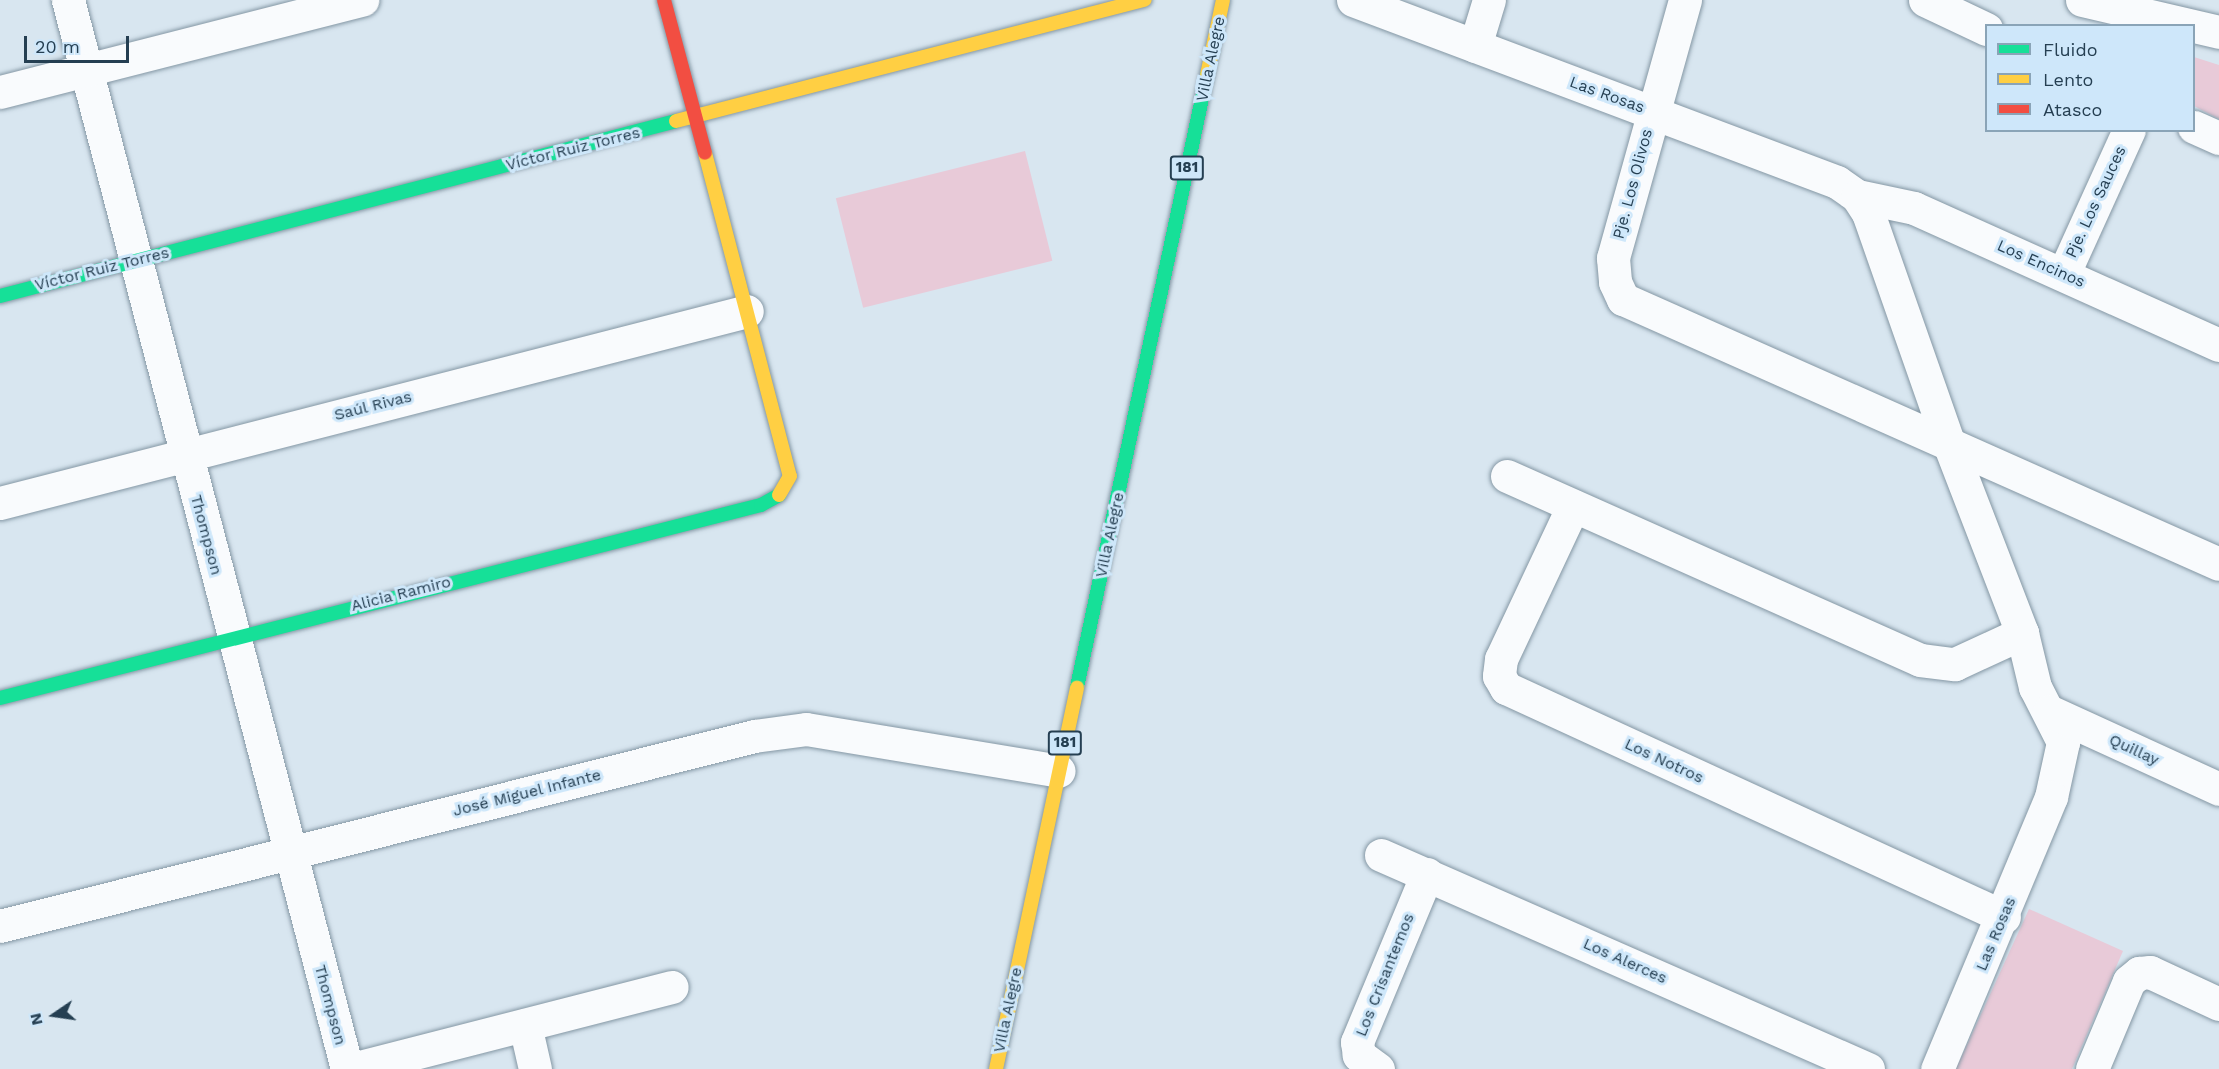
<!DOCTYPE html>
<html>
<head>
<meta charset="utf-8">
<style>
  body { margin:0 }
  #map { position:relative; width:2219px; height:1069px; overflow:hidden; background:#d8e6f0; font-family:"Work Sans",sans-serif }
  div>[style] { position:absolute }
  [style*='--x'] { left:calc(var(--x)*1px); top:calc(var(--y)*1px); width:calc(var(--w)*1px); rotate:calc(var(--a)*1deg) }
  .green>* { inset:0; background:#e8cad8; transform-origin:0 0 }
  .roads { filter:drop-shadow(0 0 2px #8497a4) drop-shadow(0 0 2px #8497a4) }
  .street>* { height:33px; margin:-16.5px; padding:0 16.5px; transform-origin:16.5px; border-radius:16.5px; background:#f9fbfd }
  .fast>* { height:14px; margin:-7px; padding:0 7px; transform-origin:7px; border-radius:7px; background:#16e098 }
  .slow>* { height:14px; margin:-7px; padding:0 7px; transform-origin:7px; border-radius:7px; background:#ffcf43 }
  .jam>* { height:14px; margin:-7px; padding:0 7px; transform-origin:7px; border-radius:7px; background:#f24e42 }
  span { translate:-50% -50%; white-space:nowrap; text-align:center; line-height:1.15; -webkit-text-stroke:6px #cee7fa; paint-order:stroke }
  .shield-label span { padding:2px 4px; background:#cee7fa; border:2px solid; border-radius:4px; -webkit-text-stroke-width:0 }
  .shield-label { font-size:15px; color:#253f52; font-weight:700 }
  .street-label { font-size:16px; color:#253f52 }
  .legend { position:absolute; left:1985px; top:24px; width:210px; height:108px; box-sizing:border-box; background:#cee7fa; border:2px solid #8aa4b7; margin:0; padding:8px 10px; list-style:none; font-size:18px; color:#253f52 }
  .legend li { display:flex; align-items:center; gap:12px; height:30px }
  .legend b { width:30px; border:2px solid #8aa4b7 }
  .north { position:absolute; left:24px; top:985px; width:60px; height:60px; -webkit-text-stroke:4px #cee7fa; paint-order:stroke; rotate:257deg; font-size:16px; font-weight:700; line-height:24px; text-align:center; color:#253f52 }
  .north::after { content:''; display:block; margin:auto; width:21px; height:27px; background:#253f52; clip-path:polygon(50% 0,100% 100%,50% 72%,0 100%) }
  .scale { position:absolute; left:24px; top:36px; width:105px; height:27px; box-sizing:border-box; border:3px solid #253f52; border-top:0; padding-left:8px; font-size:18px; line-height:21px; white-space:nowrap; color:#253f52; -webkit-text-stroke:4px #cee7fa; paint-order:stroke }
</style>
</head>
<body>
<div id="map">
  <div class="green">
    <i style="clip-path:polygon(2194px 57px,2219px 65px,2219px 119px,2194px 106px)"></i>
    <i style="left:1025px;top:151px;width:113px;height:195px;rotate:76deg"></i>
    <i style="clip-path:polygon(2029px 909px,2123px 951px,2072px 1069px,1956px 1069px)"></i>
  </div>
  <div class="roads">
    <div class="street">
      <i style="--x:68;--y:0;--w:1105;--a:75.37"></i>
      <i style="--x:1353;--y:0;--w:517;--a:20.61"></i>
      <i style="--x:1837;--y:182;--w:24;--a:35"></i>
      <i style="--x:1857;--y:196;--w:58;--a:11.9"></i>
      <i style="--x:1914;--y:208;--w:334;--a:24.2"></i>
      <i style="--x:1685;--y:0;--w:268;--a:105.6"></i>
      <i style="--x:1613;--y:258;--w:24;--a:85"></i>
      <i style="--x:1615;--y:282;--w:19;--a:65"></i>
      <i style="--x:1623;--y:299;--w:652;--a:23.97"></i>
      <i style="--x:1925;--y:0;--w:68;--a:25.4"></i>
      <i style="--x:2082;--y:0;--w:141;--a:13.1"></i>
      <i style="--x:1475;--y:46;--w:48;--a:-73.1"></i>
      <i style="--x:0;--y:92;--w:374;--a:-14.3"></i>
      <i style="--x:2194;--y:127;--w:27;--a:24"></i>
      <i style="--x:1857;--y:196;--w:20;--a:57"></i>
      <i style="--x:1868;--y:213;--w:242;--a:70.7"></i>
      <i style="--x:1948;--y:441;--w:206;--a:68.9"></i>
      <i style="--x:2022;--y:633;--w:56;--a:76.5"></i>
      <i style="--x:2035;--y:687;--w:62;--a:63"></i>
      <i style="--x:2063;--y:742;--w:56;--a:102.3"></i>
      <i style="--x:2051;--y:797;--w:295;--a:112.7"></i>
      <i style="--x:2064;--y:273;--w:157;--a:-65.6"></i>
      <i style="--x:1507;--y:476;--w:452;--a:24"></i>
      <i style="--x:1920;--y:660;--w:35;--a:7"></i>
      <i style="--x:1955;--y:664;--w:74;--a:-24.8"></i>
      <i style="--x:0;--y:503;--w:771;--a:-14.41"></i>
      <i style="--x:1573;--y:506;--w:169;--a:115.2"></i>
      <i style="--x:1501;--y:659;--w:17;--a:97"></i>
      <i style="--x:1499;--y:676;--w:14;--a:60"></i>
      <i style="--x:1506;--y:688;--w:548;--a:24.69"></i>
      <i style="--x:2049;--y:711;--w:187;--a:24.6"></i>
      <i style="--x:1381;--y:855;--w:532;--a:23.72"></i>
      <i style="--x:0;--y:926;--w:778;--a:-14.14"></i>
      <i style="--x:754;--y:736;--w:52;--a:-7.7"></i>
      <i style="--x:806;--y:729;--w:256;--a:9.4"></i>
      <i style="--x:525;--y:1025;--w:45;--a:77.2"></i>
      <i style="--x:352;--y:1069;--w:330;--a:-14.4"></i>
      <i style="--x:1378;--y:1069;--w:24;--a:-144"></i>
      <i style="--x:1359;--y:1055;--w:13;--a:-99"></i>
      <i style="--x:1357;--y:1042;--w:182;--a:-67.4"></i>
      <i style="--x:2092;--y:1069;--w:95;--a:-67.2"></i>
      <i style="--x:2129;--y:981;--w:13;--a:-39"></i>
      <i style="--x:2139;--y:973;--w:11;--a:-5"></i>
      <i style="--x:2150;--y:972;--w:76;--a:24.9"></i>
    </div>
    <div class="fast">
      <i style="--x:0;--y:296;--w:698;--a:-14.51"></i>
      <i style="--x:1077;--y:687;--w:626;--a:-78.01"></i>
      <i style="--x:0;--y:698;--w:785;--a:-14.23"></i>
      <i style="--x:761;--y:505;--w:21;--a:-29"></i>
    </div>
    <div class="slow">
      <i style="--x:1207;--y:75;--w:77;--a:-78"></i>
      <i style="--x:676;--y:121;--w:484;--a:-14.5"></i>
      <i style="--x:705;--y:153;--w:334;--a:75.3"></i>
      <i style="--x:790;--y:476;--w:22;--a:120"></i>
      <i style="--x:996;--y:1069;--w:390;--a:-78"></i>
    </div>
    <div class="jam">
      <i style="--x:664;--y:0;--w:158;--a:75"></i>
    </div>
  </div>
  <div class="shield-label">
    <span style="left:1187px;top:168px">181</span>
    <span style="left:1065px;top:743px">181</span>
  </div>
  <div class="street-label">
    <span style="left:1211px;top:59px;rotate:-78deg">Villa Alegre</span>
    <span style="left:1607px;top:95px;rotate:20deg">Las Rosas</span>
    <span style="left:573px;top:149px;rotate:-14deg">Víctor Ruiz Torres</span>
    <span style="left:1633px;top:184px;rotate:-75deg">Pje. Los Olivos</span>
    <span style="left:2096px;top:202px;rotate:-65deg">Pje. Los Sauces</span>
    <span style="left:2041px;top:264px;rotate:24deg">Los Encinos</span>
    <span style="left:102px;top:269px;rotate:-14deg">Víctor Ruiz Torres</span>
    <span style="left:373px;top:406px;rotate:-14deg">Saúl Rivas</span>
    <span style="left:206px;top:535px;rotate:75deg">Thompson</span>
    <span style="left:1110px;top:535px;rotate:-78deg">Villa Alegre</span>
    <span style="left:401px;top:594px;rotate:-14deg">Alicia Ramiro</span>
    <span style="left:2134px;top:750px;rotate:25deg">Quillay</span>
    <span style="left:1664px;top:761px;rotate:25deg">Los Notros</span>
    <span style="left:527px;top:793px;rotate:-14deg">José Miguel Infante</span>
    <span style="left:1996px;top:934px;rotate:-67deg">Las Rosas</span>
    <span style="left:1625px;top:961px;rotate:24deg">Los Alerces</span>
    <span style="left:1385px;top:975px;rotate:-68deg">Los Crisantemos</span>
    <span style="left:330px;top:1005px;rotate:75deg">Thompson</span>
    <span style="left:1008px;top:1010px;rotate:-78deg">Villa Alegre</span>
  </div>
  <ul class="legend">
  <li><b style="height:8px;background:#16e098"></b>Fluido</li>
  <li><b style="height:8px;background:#ffcf43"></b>Lento</li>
  <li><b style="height:8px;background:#f24e42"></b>Atasco</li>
  </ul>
  <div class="north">N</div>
  <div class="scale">20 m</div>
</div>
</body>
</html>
